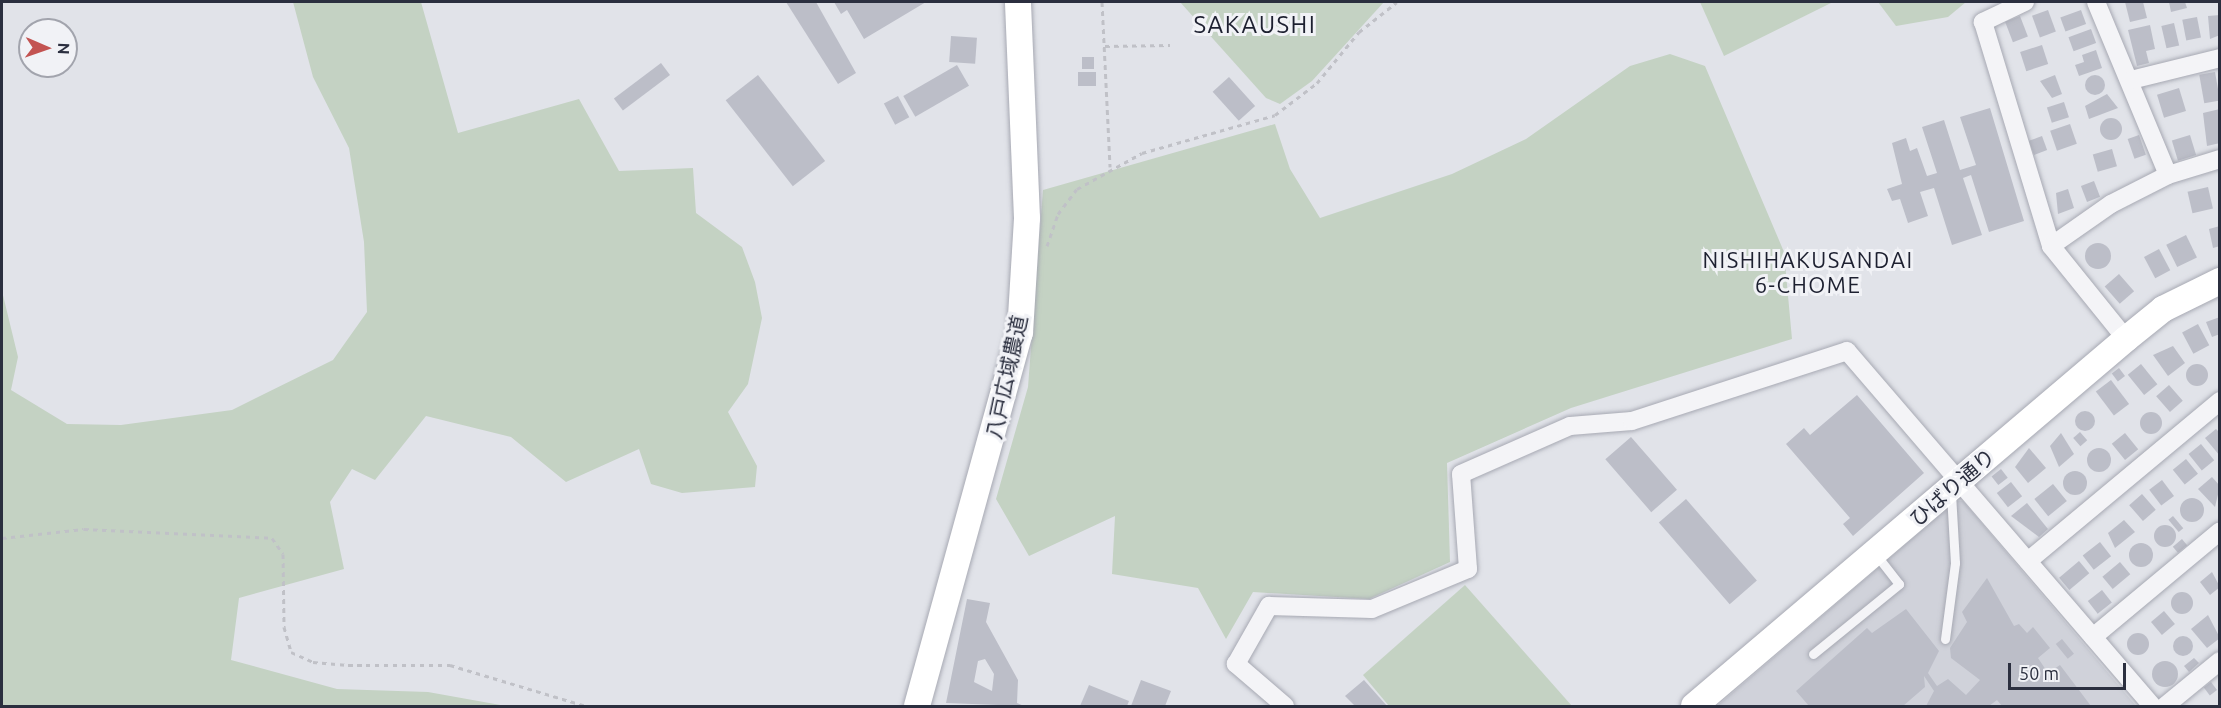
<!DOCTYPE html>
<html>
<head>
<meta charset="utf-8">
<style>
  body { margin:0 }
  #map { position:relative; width:2221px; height:708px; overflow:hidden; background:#e1e3e9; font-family:Ubuntu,"Noto Sans JP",sans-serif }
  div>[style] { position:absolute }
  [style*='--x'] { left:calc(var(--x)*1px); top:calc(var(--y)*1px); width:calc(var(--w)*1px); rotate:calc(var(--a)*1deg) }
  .built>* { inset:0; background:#d0d2da }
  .green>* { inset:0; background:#c4d2c3 }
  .building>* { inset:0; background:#bcbec8; transform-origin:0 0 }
  .round { border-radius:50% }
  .path>* { height:3px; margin-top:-1.5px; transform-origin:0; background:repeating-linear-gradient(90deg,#c0c1c7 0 4.5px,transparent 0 9px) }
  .roads { filter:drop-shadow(0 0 2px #a7a9b3) drop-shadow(0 0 2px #a7a9b3) }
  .lane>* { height:9px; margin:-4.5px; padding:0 4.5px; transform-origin:4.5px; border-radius:4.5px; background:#f4f4f7 }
  .street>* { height:18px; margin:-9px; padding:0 9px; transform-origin:9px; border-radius:9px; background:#f4f4f7 }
  .secondary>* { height:26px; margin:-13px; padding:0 13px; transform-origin:13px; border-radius:13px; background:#fff }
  span { translate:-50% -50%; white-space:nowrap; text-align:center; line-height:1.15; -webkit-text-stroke:6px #f1f2f6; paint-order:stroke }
  .street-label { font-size:21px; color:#2b2f3f }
  .neighbourhood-label { font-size:22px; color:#1d2030; letter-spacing:1.5px }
  .quarter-label { font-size:24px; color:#1d2030; letter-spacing:1.5px }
  .frame { position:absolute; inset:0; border:3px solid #2b2f3f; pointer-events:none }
  .north { position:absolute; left:18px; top:18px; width:60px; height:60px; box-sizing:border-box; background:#f1f2f6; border:2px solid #a2a4ad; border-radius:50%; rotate:92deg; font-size:16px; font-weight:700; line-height:24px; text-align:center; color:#2b2f3f }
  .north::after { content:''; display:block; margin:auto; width:21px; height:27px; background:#c35351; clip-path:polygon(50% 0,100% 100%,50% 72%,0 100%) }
  .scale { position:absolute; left:2008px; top:663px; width:118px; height:27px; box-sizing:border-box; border:3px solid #2b2f3f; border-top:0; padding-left:8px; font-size:18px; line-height:21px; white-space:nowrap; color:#2b2f3f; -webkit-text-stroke:4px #f1f2f6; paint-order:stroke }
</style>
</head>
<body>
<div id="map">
  <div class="built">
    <i style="clip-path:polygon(1956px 501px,1963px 501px,2136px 706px,1717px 706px)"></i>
  </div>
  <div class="green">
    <i style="clip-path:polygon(293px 2px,421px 2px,458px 133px,579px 99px,619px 171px,693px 168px,696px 213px,742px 247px,755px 282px,762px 318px,748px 384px,728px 412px,757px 466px,755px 487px,682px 493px,651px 484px,639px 449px,566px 482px,511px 437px,426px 416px,375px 480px,352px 469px,330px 502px,344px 569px,239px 598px,231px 660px,337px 689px,428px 692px,506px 706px,2px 706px,2px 291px,18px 357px,11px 390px,67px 424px,121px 425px,232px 410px,333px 360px,367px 312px,364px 242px,349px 148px,313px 77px)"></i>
    <i style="clip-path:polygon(1180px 2px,1384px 2px,1312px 81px,1280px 104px,1266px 98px)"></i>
    <i style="clip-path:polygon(1700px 2px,1833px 2px,1724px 56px)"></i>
    <i style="clip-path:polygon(1878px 2px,1966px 2px,1948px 17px,1896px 26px)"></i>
    <i style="clip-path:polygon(1670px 54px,1705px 66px,1784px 252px,1792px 339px,1571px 408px,1447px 463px,1450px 562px,1369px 599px,1253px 592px,1226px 639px,1198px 588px,1112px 574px,1115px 516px,1029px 556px,996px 499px,1028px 387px,1043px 190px,1275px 124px,1290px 169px,1320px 218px,1452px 174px,1526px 139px,1630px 66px)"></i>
    <i style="clip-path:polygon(1465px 585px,1572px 706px,1389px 706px,1363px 675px)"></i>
  </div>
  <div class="building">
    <i style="clip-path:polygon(786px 2px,816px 2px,856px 73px,838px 84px)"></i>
    <i style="clip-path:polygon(834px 2px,926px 2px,864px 39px,847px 10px,841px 14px)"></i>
    <i style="clip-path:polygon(2125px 2px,2143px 2px,2147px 18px,2130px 22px)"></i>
    <i style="clip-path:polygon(2169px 2px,2185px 2px,2187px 8px,2171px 12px)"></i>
    <i style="left:2048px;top:10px;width:23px;height:17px;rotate:70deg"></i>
    <i style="left:2081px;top:10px;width:15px;height:22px;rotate:70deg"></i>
    <i style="clip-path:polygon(2220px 15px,2220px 35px,2210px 39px,2208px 16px)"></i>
    <i style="left:2020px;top:16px;width:22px;height:16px;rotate:69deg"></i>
    <i style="left:2197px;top:17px;width:21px;height:15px;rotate:79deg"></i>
    <i style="left:2174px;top:23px;width:23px;height:13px;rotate:77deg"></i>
    <i style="clip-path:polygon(2150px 25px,2155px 49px,2146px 51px,2149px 63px,2137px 66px,2128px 30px)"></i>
    <i style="left:2091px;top:29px;width:15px;height:24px;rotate:70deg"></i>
    <i style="left:951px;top:36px;width:26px;height:26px;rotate:4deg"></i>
    <i style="left:2042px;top:45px;width:20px;height:23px;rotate:72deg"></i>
    <i style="clip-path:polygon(2096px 50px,2102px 68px,2079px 76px,2075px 65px,2084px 62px,2082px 55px)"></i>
    <i style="left:1082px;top:57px;width:12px;height:12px"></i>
    <i style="left:661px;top:63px;width:15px;height:59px;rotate:53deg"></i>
    <i style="left:957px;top:65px;width:24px;height:62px;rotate:60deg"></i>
    <i style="left:1078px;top:72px;width:18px;height:14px"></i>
    <i style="left:2215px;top:72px;width:29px;height:16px;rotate:80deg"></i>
    <i style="left:758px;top:75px;width:109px;height:41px;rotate:52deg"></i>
    <i style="clip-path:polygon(2055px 75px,2062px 94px,2052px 98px,2040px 81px)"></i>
    <i class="round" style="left:2085px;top:75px;width:20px;height:20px"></i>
    <i style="left:1229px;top:77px;width:39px;height:22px;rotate:48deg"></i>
    <i style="left:2179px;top:88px;width:24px;height:23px;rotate:73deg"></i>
    <i style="clip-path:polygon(2107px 94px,2118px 108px,2089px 119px,2085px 106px)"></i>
    <i style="left:898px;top:96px;width:24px;height:16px;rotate:62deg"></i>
    <i style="left:2064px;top:102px;width:16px;height:18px;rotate:72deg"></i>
    <i style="clip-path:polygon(1990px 108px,2024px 221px,1989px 232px,1971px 175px,1963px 178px,1982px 235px,1952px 245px,1934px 188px,1920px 192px,1928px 216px,1908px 223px,1900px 199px,1892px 201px,1887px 189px,1902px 184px,1892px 143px,1906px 138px,1910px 151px,1917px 148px,1927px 176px,1937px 173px,1922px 127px,1944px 120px,1960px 170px,1976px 165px,1960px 117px)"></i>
    <i style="clip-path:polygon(2220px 109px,2220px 143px,2207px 146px,2203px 113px)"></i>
    <i class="round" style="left:2100px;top:118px;width:22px;height:22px"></i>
    <i style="left:2070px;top:124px;width:21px;height:21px;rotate:71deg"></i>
    <i style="left:2139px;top:135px;width:21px;height:12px;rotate:71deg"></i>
    <i style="left:2190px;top:135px;width:21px;height:19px;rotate:73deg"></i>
    <i style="left:2042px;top:136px;width:15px;height:14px;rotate:70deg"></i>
    <i style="left:2112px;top:149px;width:18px;height:20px;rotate:74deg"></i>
    <i style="left:2094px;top:181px;width:17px;height:14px;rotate:69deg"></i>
    <i style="left:2208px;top:187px;width:22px;height:21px;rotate:77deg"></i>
    <i style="clip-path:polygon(2068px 189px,2074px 208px,2058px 214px,2056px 193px)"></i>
    <i style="clip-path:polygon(2220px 226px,2220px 246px,2213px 248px,2209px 229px)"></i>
    <i style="left:2186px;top:235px;width:25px;height:22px;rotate:64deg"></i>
    <i class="round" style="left:2085px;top:243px;width:26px;height:26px"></i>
    <i style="left:2159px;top:249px;width:24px;height:17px;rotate:62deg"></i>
    <i style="left:2119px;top:274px;width:23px;height:19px;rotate:49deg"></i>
    <i style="clip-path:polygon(2220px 317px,2220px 334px,2212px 337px,2206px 322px)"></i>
    <i style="left:2198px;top:324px;width:24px;height:18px;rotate:62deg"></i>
    <i style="clip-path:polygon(2173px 346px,2185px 363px,2168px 376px,2153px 355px)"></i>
    <i class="round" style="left:2186px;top:364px;width:22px;height:22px"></i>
    <i style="left:2141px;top:364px;width:26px;height:17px;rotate:51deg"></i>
    <i style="left:2119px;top:368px;width:10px;height:9px;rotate:53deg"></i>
    <i style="left:2111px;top:380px;width:30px;height:19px;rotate:53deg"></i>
    <i style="left:2169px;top:385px;width:21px;height:17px;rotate:49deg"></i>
    <i style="clip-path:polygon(1857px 395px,1924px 473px,1853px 536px,1843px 524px,1850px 518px,1786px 444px,1804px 428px,1810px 435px)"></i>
    <i class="round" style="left:2075px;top:411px;width:20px;height:20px"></i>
    <i class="round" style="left:2140px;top:412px;width:22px;height:22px"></i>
    <i style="clip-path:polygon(2216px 429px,2220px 433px,2220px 456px,2205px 438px)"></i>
    <i style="left:2080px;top:432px;width:11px;height:9px;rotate:49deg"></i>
    <i style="clip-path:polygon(2061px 433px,2074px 454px,2059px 467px,2050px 446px)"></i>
    <i style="left:2125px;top:433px;width:21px;height:17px;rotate:51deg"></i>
    <i style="left:1631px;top:437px;width:70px;height:34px;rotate:49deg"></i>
    <i style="left:2201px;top:444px;width:21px;height:16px;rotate:51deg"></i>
    <i style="clip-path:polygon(2029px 448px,2046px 468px,2028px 483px,2015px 467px)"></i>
    <i class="round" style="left:2087px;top:448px;width:24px;height:24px"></i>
    <i style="left:2186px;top:459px;width:19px;height:17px;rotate:51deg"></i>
    <i style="left:2001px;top:469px;width:11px;height:12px;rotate:52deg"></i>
    <i class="round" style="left:2063px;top:471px;width:24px;height:24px"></i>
    <i style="clip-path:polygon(2212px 477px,2220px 486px,2215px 507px,2198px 489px)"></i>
    <i style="left:2162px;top:480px;width:20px;height:16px;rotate:53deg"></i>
    <i style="left:2011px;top:482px;width:18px;height:18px;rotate:52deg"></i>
    <i style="left:2053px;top:484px;width:22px;height:24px;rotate:51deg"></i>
    <i style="left:2142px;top:494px;width:21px;height:17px;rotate:49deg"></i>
    <i class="round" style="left:2180px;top:498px;width:24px;height:24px"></i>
    <i style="left:1686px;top:499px;width:108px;height:36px;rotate:49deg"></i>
    <i style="clip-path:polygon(2027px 503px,2048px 529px,2039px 537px,2011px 516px)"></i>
    <i style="left:2173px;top:516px;width:16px;height:6px;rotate:50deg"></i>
    <i style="clip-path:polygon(2124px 520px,2135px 532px,2115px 548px,2108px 533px)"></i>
    <i class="round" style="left:2154px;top:525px;width:22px;height:22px"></i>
    <i style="left:2182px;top:539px;width:8px;height:12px;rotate:50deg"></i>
    <i style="left:2100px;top:542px;width:18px;height:22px;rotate:52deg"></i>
    <i class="round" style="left:2129px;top:543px;width:24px;height:24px"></i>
    <i style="left:2079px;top:561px;width:16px;height:26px;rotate:50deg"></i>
    <i style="left:2120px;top:562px;width:16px;height:23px;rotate:50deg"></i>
    <i style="clip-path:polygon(2212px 572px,2220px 587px,2210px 595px,2200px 582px)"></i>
    <i style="clip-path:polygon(1987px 578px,2014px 626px,2019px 624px,2027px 633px,2033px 627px,2050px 648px,2038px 658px,2048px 673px,2060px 665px,2091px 706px,2002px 706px,1997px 700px,1989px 706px,1926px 706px,1934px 691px,1924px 676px,1925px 687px,1903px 706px,1809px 706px,1796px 691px,1867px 628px,1872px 633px,1906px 609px,1939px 651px,1928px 673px,1937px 686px,1948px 679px,1966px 695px,1980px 680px,1951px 658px,1950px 648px,1967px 622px,1962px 612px)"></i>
    <i style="left:2102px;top:590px;width:16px;height:18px;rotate:52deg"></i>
    <i class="round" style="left:2171px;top:592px;width:22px;height:22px"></i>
    <i style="clip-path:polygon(evenodd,967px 599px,990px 603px,986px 622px,1018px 680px,1017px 703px,1024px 706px,946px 703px,967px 599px,985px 659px,994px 674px,992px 691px,974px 682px,978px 661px,985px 659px)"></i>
    <i style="left:2164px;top:611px;width:17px;height:17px;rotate:50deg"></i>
    <i style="clip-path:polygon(2208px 615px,2220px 638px,2207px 648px,2191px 629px)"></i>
    <i class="round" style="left:2127px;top:633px;width:22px;height:22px"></i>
    <i class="round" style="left:2173px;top:636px;width:20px;height:20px"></i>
    <i style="left:2062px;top:639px;width:19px;height:8px;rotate:51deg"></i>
    <i style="clip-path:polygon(2194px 658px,2199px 663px,2189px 672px,2184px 666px)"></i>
    <i class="round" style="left:2152px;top:661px;width:26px;height:26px"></i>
    <i style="clip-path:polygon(1141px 680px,1171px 691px,1165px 706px,1131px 706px)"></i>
    <i style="clip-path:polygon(1364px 680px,1387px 706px,1355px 706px,1345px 696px)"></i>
    <i style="left:2211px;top:682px;width:10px;height:9px;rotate:53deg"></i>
    <i style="clip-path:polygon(1089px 685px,1129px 701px,1127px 706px,1080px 706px)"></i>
  </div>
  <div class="path">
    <i style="--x:1102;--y:2;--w:165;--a:87.2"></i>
    <i style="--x:1105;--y:46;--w:65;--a:-0.9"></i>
    <i style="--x:1047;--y:246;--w:34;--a:-71"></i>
    <i style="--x:1058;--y:214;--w:31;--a:-53"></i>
    <i style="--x:1077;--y:189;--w:74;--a:-29"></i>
    <i style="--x:1142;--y:153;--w:138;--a:-15.9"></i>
    <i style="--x:1275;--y:115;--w:53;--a:-37.3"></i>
    <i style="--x:1317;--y:83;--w:66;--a:-50.5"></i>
    <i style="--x:1359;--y:32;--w:48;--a:-38.3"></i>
    <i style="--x:2;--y:538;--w:82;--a:-6.3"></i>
    <i style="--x:84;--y:529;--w:188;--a:2.7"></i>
    <i style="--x:272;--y:538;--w:19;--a:55"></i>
    <i style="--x:283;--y:554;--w:73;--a:89.2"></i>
    <i style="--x:284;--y:627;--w:26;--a:74"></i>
    <i style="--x:291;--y:652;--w:24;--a:24"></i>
    <i style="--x:313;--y:662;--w:35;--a:5"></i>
    <i style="--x:348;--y:665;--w:102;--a:0"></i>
    <i style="--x:450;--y:665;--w:142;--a:16.8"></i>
  </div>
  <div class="roads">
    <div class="lane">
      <i style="--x:1945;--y:639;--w:77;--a:-82.5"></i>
      <i style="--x:1955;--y:563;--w:70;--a:-93.3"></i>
      <i style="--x:1813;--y:654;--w:111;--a:-39.1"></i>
      <i style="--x:1899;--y:584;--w:39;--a:-128"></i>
    </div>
    <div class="street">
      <i style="--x:2025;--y:2;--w:47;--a:154.5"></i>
      <i style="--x:1983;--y:22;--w:234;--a:73.1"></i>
      <i style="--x:2051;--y:246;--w:119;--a:51.1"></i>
      <i style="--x:2096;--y:2;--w:187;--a:67.4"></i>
      <i style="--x:2131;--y:80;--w:92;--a:-13.9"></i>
      <i style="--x:2051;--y:246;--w:73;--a:-35"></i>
      <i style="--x:2111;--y:204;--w:64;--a:-27"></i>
      <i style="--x:2168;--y:175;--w:54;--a:-17.1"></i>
      <i style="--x:2028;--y:561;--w:250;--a:-39.8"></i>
      <i style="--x:2093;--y:637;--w:165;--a:-39.8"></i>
      <i style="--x:1285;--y:706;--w:65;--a:-139.4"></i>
      <i style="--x:1236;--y:664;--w:67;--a:-60.4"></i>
      <i style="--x:1269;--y:606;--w:103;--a:1.7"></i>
      <i style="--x:1372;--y:609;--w:104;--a:-22.6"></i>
      <i style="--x:1468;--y:569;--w:95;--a:-94.2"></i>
      <i style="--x:1461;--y:474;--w:119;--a:-23.8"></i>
      <i style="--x:1570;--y:426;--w:62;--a:-4.6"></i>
      <i style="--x:1632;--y:421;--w:226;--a:-18"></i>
      <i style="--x:1847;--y:351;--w:468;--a:49.3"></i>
      <i style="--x:2165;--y:706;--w:71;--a:-39.3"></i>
    </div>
    <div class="secondary">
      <i style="--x:917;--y:706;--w:387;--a:-74.6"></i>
      <i style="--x:1020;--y:333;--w:115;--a:-86.5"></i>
      <i style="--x:1027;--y:218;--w:216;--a:-92.4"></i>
      <i style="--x:1694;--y:706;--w:567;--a:-40.35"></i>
      <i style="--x:2126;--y:339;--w:48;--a:-39"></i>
      <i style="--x:2163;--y:309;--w:64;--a:-26.2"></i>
    </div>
  </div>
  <div class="street-label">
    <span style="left:1006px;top:377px;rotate:-78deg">八戸広域農道</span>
    <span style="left:1952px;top:487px;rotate:-41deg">ひばり通り</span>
  </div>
  <div class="neighbourhood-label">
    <span style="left:1808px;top:272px">NISHIHAKUSANDAI<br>6-CHOME</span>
  </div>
  <div class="quarter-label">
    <span style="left:1255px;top:25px">SAKAUSHI</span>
  </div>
  <div class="frame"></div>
  <div class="north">N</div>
  <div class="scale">50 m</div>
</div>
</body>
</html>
